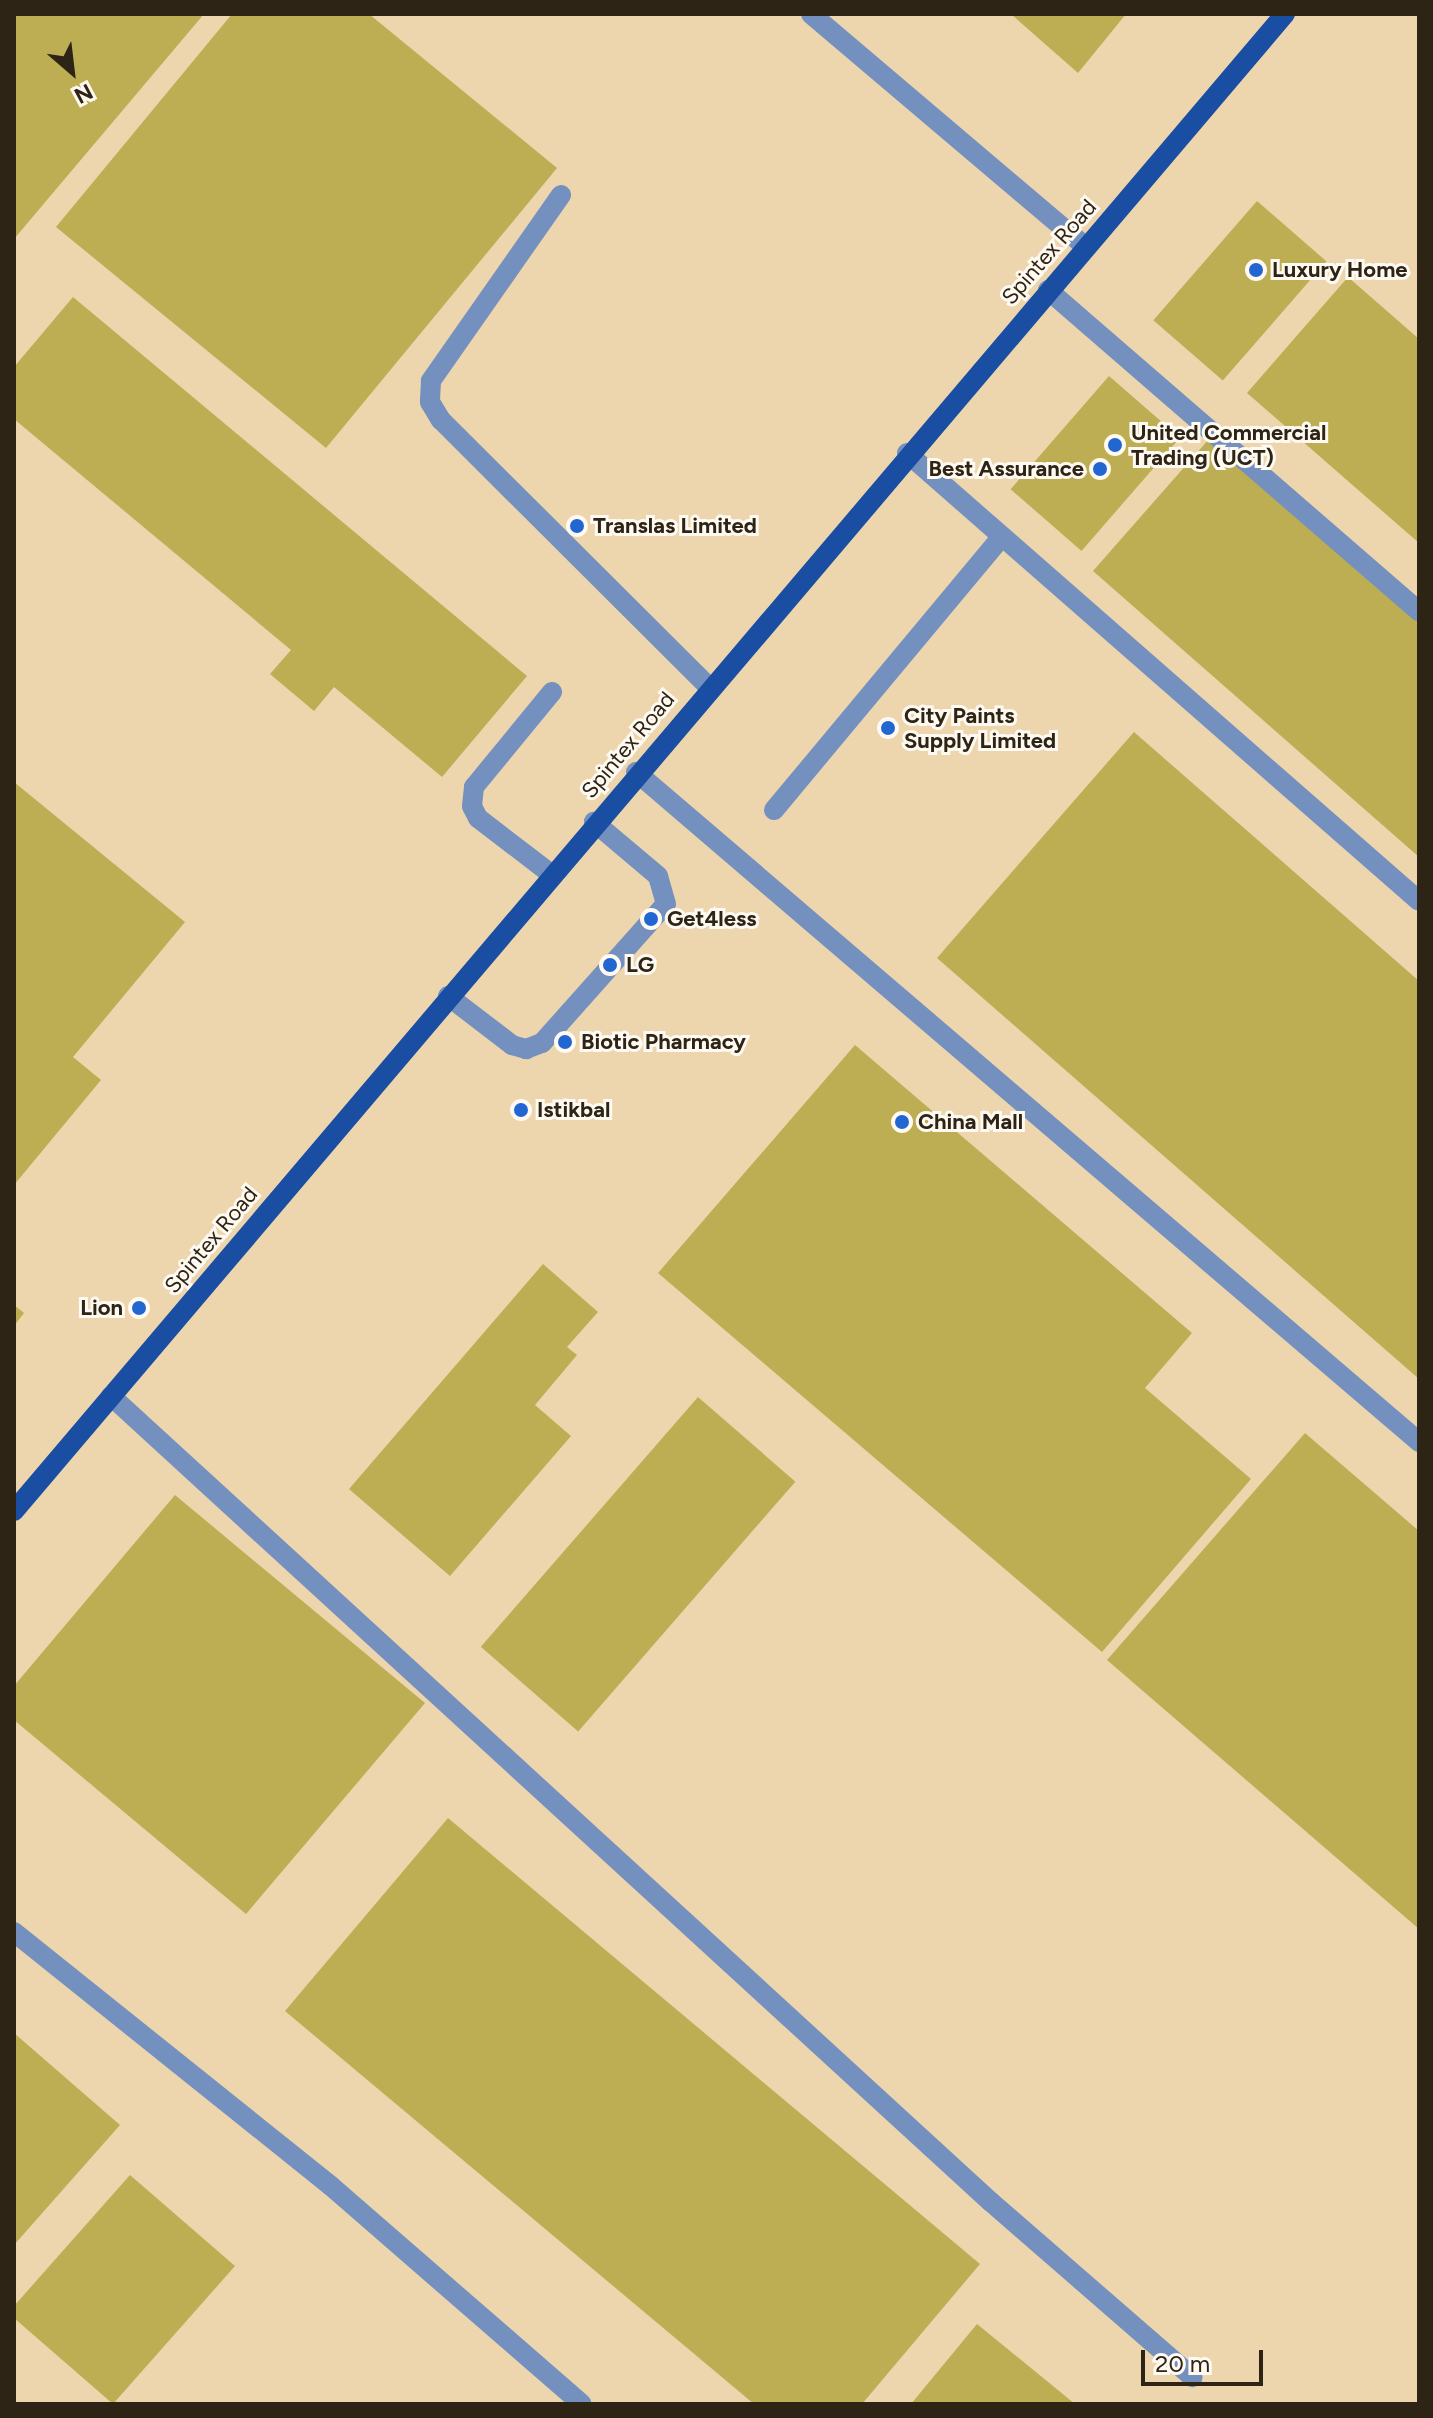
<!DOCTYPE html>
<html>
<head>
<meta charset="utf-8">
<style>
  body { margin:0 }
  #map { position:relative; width:1433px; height:2418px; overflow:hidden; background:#edd5ae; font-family:Figtree,sans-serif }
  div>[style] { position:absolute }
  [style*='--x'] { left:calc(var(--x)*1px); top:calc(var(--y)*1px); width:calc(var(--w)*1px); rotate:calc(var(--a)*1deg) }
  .building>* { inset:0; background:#bdae53; transform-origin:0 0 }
  .minor>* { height:20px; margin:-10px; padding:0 10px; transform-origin:10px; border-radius:10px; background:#7390bf }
  .major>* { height:20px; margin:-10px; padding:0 10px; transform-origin:10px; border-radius:10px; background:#1a4ea2 }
  .dots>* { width:22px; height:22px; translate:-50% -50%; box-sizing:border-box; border:4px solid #fef9f1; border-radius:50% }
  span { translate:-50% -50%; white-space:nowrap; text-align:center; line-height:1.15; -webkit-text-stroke:6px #fef9f1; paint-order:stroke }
  .street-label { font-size:22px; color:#2d2415 }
  .poi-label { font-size:22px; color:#2d2415; font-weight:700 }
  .left { translate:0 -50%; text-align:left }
  .right { translate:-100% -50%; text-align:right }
  .frame { position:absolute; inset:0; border:16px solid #2d2415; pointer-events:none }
  .north { position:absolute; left:32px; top:32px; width:80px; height:80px; -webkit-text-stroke:6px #fef9f1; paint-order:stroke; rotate:152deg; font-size:22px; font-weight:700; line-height:32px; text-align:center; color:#2d2415 }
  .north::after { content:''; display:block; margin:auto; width:28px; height:36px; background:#2d2415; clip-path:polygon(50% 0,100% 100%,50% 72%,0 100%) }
  .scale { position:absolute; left:1141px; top:2350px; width:122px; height:36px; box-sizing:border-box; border:4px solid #2d2415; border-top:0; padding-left:10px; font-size:24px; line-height:28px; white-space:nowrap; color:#2d2415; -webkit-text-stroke:6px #fef9f1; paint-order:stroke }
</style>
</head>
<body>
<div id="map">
  <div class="building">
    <i style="clip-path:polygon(14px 14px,204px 14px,14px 239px)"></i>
    <i style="clip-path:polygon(232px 14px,369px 14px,557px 168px,326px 448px,56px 227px)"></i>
    <i style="clip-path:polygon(1011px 14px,1126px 14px,1078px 73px)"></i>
    <i style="left:1257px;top:201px;width:92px;height:158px;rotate:41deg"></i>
    <i style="clip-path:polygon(1348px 277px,1419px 339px,1419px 543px,1247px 393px)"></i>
    <i style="clip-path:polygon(73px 297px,527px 676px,442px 777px,334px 687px,314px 711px,270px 674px,291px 650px,14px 419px,14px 367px)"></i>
    <i style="left:1109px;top:376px;width:94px;height:150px;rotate:41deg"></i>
    <i style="clip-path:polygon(1209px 439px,1419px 623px,1419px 857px,1093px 571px)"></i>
    <i style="clip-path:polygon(1134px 732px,1419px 981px,1419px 1379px,937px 958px)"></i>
    <i style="clip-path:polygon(14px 782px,185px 922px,73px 1057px,101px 1080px,14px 1185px)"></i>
    <i style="clip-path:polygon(855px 1045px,1192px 1333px,1145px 1388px,1251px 1479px,1102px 1652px,658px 1273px)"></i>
    <i style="clip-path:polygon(543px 1264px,598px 1312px,567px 1347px,577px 1355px,535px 1405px,571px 1436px,450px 1576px,349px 1489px)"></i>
    <i style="clip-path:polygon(14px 1305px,24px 1313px,14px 1326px)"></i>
    <i style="left:698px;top:1397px;width:129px;height:331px;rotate:41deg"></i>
    <i style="clip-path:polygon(1305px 1433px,1419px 1531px,1419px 1929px,1107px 1660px)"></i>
    <i style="clip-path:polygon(175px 1495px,425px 1703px,246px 1914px,14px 1720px,14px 1686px)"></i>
    <i style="clip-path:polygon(448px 1818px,980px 2264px,862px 2404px,754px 2404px,285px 2011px)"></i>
    <i style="clip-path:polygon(14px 2033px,120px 2125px,14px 2245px)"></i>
    <i style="clip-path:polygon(130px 2175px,235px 2266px,113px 2404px,14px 2318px,14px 2306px)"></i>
    <i style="clip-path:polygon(977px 2324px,1075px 2404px,911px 2404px)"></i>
  </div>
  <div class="minor">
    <i style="--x:811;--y:14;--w:359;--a:40.3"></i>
    <i style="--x:561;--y:195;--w:227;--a:125"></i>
    <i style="--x:431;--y:381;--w:21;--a:93"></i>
    <i style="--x:430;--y:402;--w:21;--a:59"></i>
    <i style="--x:441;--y:420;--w:378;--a:44.9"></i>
    <i style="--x:1048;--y:290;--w:491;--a:40.9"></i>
    <i style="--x:907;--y:453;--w:680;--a:41.19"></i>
    <i style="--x:636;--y:772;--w:1031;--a:40.55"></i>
    <i style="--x:774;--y:810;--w:356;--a:-50.2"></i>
    <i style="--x:551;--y:874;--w:92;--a:-142.5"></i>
    <i style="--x:478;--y:818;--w:13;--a:-117"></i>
    <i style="--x:472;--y:806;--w:19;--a:-84"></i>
    <i style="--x:474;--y:787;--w:123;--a:-50.6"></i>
    <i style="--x:448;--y:996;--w:81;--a:37.4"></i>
    <i style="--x:512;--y:1045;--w:15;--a:16"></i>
    <i style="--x:526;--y:1049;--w:17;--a:-21"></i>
    <i style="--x:542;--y:1043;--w:186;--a:-48.3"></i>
    <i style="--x:666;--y:904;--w:29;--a:-106"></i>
    <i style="--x:658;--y:876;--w:84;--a:-139.8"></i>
    <i style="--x:111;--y:1396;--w:1193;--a:42.49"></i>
    <i style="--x:991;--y:2202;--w:267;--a:41"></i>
    <i style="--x:14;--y:1932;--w:406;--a:38.7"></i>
    <i style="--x:331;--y:2186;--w:332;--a:41"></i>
  </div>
  <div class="major">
    <i style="--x:14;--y:1511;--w:1964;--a:-49.67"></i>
  </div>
  <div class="dots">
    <i style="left:1256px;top:270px;background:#2266d2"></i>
    <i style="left:1115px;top:445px;background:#2266d2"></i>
    <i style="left:1100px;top:469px;background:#2266d2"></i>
    <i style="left:577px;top:526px;background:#2266d2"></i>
    <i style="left:888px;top:728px;background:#2266d2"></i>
    <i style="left:651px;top:919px;background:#2266d2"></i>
    <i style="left:610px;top:965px;background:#2266d2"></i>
    <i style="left:565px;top:1042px;background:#2266d2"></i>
    <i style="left:521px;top:1110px;background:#2266d2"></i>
    <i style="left:902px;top:1122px;background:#2266d2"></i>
    <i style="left:139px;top:1308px;background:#2266d2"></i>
  </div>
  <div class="street-label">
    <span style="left:1049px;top:252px;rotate:-49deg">Spintex Road</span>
    <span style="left:628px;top:745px;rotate:-50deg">Spintex Road</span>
    <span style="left:211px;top:1240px;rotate:-50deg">Spintex Road</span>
  </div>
  <div class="poi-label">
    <span class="left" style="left:1272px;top:270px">Luxury Home</span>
    <span class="left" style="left:1131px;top:445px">United Commercial<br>Trading (UCT)</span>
    <span class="right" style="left:1084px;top:469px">Best Assurance</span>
    <span class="left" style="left:593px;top:526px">Translas Limited</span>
    <span class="left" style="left:904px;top:728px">City Paints<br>Supply Limited</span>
    <span class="left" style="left:667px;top:919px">Get4less</span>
    <span class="left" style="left:626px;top:965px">LG</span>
    <span class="left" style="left:581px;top:1042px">Biotic Pharmacy</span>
    <span class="left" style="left:537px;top:1110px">Istikbal</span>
    <span class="left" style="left:918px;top:1122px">China Mall</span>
    <span class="right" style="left:123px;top:1308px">Lion</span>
  </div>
  <div class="frame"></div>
  <div class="north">N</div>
  <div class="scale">20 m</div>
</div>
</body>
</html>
